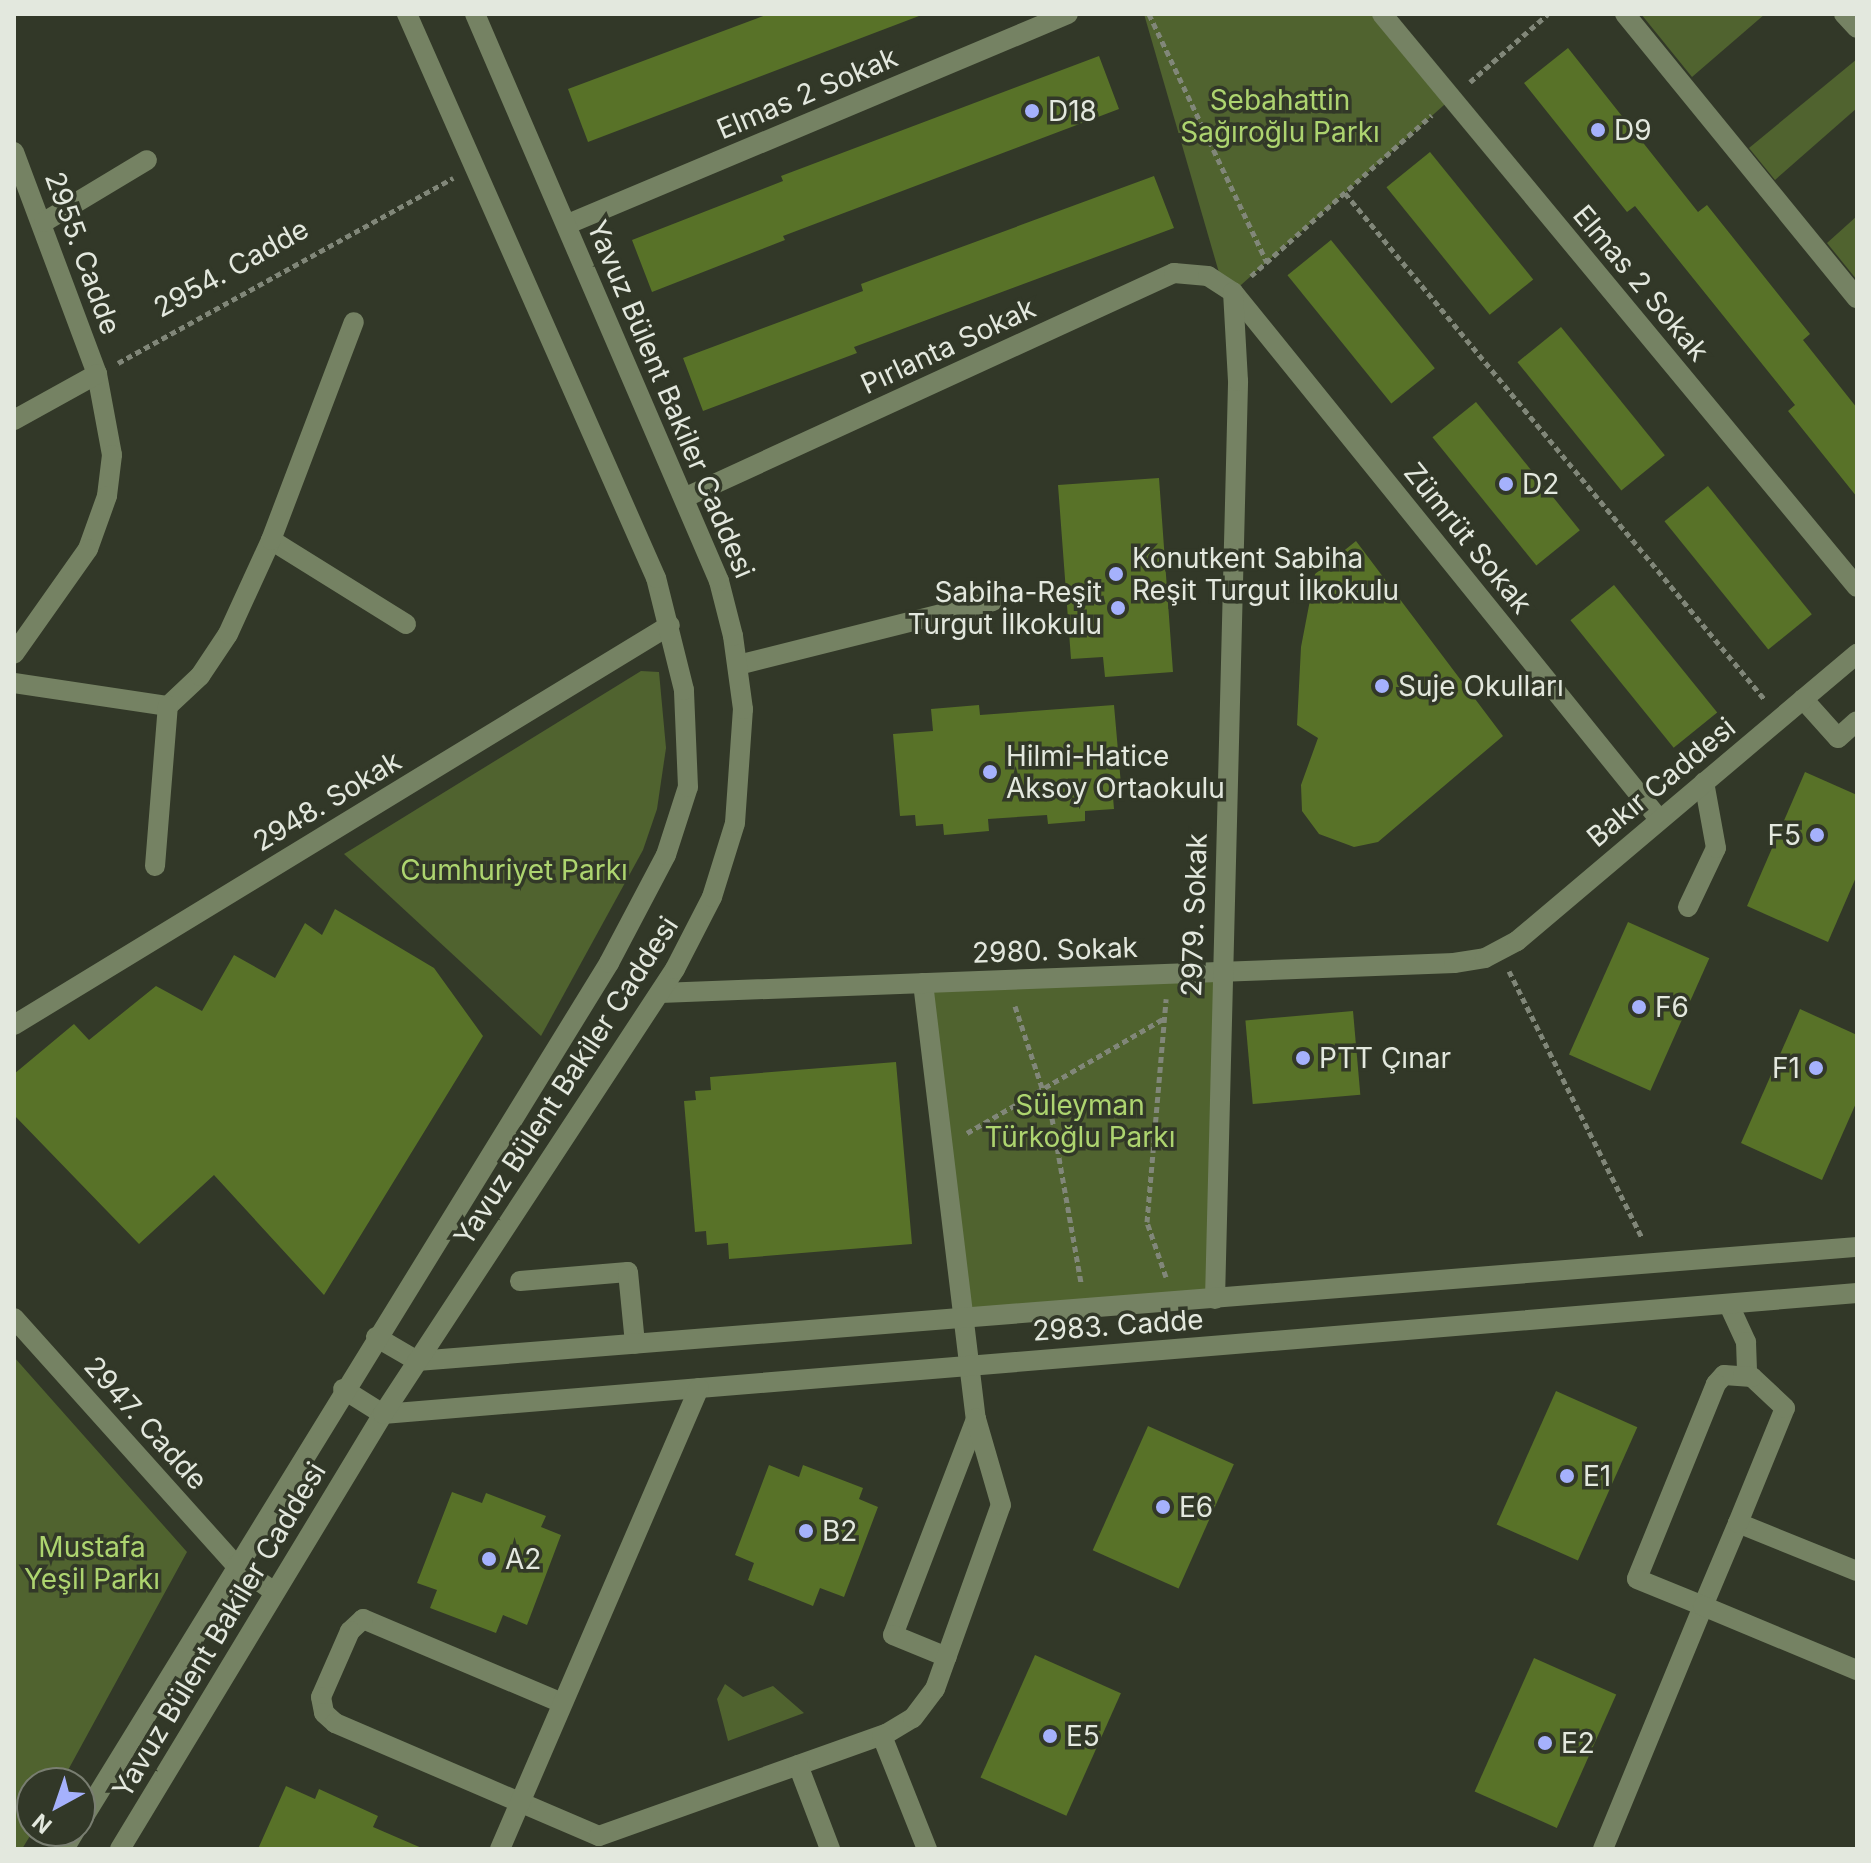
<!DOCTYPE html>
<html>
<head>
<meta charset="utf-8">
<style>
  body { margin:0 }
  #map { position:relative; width:1871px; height:1863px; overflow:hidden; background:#323828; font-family:Inter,sans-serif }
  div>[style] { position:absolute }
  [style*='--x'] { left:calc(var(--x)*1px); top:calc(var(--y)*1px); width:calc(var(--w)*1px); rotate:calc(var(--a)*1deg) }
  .green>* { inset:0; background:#50632f }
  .building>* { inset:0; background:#587228; transform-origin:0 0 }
  .path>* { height:5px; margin-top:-2.5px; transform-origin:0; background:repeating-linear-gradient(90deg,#818779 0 6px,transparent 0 10px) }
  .minor>* { height:20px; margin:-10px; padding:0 10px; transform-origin:10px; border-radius:10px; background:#758263 }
  .dots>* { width:22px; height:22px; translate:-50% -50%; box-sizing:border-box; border:4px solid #323828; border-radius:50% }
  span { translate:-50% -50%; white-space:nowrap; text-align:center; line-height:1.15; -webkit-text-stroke:7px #323828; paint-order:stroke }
  .street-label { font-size:28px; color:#e3e8de }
  .park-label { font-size:28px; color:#add46f }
  .poi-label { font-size:28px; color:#e3e8de }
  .left { translate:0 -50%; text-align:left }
  .right { translate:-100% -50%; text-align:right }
  .frame { position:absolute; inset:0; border:16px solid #e3e8de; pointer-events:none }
  .north { position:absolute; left:16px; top:1767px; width:80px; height:80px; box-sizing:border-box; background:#323828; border:2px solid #797e71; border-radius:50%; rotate:220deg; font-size:22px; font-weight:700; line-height:32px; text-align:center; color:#e3e8de }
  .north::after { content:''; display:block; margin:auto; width:28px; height:36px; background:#a5b1fc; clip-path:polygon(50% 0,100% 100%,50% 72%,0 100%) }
</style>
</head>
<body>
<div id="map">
  <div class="green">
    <i style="clip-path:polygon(1144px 14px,1382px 14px,1452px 98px,1233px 292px,1222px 283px)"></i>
    <i style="clip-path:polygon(1641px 14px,1765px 14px,1692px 77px)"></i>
    <i style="clip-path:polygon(1857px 59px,1857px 108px,1775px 180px,1749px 148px)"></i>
    <i style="clip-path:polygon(1857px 216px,1857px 280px,1827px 243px)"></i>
    <i style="clip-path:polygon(641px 671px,659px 672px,666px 748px,657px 809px,643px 850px,541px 1036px,344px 854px)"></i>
    <i style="clip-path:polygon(1221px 972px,1215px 1299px,966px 1318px,923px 983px)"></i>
    <i style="clip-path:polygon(14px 1357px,187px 1552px,61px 1783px,32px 1783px,33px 1831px,22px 1849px,14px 1849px)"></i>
    <i style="clip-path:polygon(725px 1684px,743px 1697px,773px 1686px,804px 1713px,728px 1741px,717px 1699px)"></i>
  </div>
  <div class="building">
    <i style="clip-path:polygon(769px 14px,919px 16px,588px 142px,568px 89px)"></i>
    <i style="clip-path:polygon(1568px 48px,1698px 212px,1707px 205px,1810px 334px,1803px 340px,1857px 408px,1857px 497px,1788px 411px,1795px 405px,1635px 206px,1627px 212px,1524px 83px)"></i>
    <i style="clip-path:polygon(1099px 56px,1119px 109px,783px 236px,785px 240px,652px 292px,632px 240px,783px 181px,781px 176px)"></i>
    <i style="left:1430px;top:152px;width:164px;height:56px;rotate:51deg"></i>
    <i style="clip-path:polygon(1154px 176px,1174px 228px,854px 347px,857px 353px,703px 411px,683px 358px,863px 291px,861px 284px)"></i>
    <i style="left:1331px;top:240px;width:165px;height:56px;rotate:51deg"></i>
    <i style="left:1561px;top:327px;width:165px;height:56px;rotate:51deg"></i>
    <i style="left:1476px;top:402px;width:165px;height:56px;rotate:51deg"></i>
    <i style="clip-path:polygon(1159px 478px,1173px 672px,1105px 677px,1103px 657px,1071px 659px,1058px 485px)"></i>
    <i style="left:1708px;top:486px;width:165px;height:56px;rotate:51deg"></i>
    <i style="clip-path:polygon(1356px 541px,1503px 736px,1378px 842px,1354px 847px,1319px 834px,1302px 811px,1301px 785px,1318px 738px,1297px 725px,1301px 647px,1315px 574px)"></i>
    <i style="left:1614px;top:585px;width:164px;height:56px;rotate:51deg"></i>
    <i style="clip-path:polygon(979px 705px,980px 715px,1114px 705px,1122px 796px,1113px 797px,1114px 809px,1085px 811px,1085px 821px,1048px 824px,1047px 815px,988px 819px,989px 831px,944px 835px,943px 824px,916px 826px,915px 815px,900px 816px,893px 734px,933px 731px,931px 709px)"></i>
    <i style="clip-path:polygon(1805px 772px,1857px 795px,1857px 875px,1828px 942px,1747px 906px)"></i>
    <i style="clip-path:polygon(335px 909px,434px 968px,483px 1036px,324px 1295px,214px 1175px,139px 1244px,14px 1115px,14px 1074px,74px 1024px,89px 1040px,156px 986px,202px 1011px,234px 955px,275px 978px,305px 923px,322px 935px)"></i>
    <i style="left:1628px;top:922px;width:89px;height:145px;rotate:24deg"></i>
    <i style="clip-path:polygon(1800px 1009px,1857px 1035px,1857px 1101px,1822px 1180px,1741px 1143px)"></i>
    <i style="left:1353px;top:1011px;width:84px;height:108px;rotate:85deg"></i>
    <i style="clip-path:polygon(896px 1062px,912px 1244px,729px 1259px,728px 1243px,707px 1245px,706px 1231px,695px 1232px,684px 1101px,696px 1100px,695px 1091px,711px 1090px,710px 1077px)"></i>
    <i style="left:1556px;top:1391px;width:89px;height:146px;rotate:24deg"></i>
    <i style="left:1148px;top:1426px;width:94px;height:136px;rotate:24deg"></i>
    <i style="clip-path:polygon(769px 1465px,799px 1477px,803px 1465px,863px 1488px,859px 1499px,878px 1507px,844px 1597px,820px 1588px,813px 1606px,748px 1580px,754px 1563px,735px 1555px)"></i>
    <i style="clip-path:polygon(452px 1492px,482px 1503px,486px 1493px,546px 1516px,541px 1527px,561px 1535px,527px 1625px,503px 1615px,496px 1633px,430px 1608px,437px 1590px,417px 1583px)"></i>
    <i style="left:1035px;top:1655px;width:94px;height:134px;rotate:24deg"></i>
    <i style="left:1534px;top:1658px;width:90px;height:146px;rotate:24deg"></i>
    <i style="clip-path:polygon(286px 1786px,315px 1799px,319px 1789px,378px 1816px,373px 1827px,424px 1849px,258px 1849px)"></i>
  </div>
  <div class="path">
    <i style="--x:1149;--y:14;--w:275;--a:64.6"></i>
    <i style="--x:1470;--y:82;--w:103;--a:-41.1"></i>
    <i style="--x:1345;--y:193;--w:658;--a:50.36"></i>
    <i style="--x:1251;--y:276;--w:242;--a:-41.7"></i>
    <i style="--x:118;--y:363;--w:383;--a:-28.9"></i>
    <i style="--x:1509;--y:971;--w:298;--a:63.5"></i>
    <i style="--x:1015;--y:1006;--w:118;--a:71.7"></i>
    <i style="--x:1052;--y:1118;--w:168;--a:80"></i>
    <i style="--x:967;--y:1133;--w:230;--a:-30.2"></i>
    <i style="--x:1166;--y:1277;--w:58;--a:-109.1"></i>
    <i style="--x:1147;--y:1222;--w:224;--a:-85.1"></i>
  </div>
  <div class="minor">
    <i style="--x:1382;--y:14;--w:744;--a:50.34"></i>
    <i style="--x:1625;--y:14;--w:367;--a:50.8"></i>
    <i style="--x:1844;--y:14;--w:19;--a:47"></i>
    <i style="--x:14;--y:152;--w:237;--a:69.5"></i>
    <i style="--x:97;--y:374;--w:82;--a:79.5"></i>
    <i style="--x:112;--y:455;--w:41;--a:97"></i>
    <i style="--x:107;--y:496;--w:56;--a:109.7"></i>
    <i style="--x:88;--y:549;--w:128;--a:125.2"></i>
    <i style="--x:44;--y:222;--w:120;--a:-31"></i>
    <i style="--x:568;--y:224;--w:542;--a:-22.78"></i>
    <i style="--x:14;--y:420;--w:95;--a:-29"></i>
    <i style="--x:686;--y:497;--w:537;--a:-24.66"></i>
    <i style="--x:1174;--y:273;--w:34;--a:5"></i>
    <i style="--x:1208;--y:276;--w:30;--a:33"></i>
    <i style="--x:1233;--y:292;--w:678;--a:51.05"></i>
    <i style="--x:271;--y:540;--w:159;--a:31.9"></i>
    <i style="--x:738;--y:665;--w:263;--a:-14.1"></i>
    <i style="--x:14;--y:683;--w:156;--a:8.5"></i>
    <i style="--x:168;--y:706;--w:44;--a:-43.2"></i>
    <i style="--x:200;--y:676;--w:50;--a:-56.3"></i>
    <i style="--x:228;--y:634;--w:103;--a:-65.4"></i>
    <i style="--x:271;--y:540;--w:233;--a:-69.2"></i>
    <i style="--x:1803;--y:699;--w:52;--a:48.1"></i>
    <i style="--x:1838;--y:738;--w:25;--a:-42"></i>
    <i style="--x:155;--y:866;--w:161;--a:-85.4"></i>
    <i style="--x:1688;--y:907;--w:65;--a:-64.6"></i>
    <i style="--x:1716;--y:848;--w:67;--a:-100.3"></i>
    <i style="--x:923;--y:983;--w:439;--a:83.1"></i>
    <i style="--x:976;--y:1419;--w:231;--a:111"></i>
    <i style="--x:893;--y:1635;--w:58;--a:22.2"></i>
    <i style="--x:660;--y:993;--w:795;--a:-2.16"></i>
    <i style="--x:1454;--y:963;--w:31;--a:-9"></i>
    <i style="--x:1485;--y:958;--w:36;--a:-28"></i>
    <i style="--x:1517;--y:941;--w:445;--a:-40.2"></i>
    <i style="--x:14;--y:1025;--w:768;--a:-31.37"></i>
    <i style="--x:520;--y:1281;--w:108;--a:-4.8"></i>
    <i style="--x:628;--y:1272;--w:72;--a:84.4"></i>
    <i style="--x:1215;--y:1299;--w:918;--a:-88.56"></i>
    <i style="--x:1238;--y:381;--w:89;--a:-93.2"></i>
    <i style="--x:1729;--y:1305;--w:41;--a:65.3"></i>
    <i style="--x:1746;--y:1342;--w:32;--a:88"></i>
    <i style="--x:14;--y:1318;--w:332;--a:48.1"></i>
    <i style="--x:236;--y:1565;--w:45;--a:35.1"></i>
    <i style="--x:376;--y:1337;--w:48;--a:30.3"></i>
    <i style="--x:417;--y:1361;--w:1445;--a:-4.53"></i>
    <i style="--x:343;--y:1389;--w:47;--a:32"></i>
    <i style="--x:383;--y:1414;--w:1479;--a:-4.69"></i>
    <i style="--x:1738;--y:1523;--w:128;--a:22"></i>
    <i style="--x:562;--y:1703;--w:216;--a:-157.1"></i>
    <i style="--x:363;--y:1619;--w:18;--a:137"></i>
    <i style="--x:350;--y:1631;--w:72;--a:113.7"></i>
    <i style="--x:321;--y:1697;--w:16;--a:79"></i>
    <i style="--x:324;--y:1713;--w:15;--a:42"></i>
    <i style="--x:335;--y:1723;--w:287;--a:23.2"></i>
    <i style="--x:599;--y:1836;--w:305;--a:-19.6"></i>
    <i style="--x:886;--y:1734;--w:31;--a:-31"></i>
    <i style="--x:913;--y:1718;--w:36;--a:-53"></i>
    <i style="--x:935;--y:1689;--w:195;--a:-70.3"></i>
    <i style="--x:1001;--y:1505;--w:90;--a:-106.2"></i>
    <i style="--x:882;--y:1736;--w:122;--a:68.3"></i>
    <i style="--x:798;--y:1765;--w:90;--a:69.1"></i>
    <i style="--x:80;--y:1823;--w:1010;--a:-58.4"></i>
    <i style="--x:609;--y:963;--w:122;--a:-62.2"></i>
    <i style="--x:666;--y:855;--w:71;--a:-72.1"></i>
    <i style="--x:688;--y:787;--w:97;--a:-92.4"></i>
    <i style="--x:684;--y:690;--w:115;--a:-104"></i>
    <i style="--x:656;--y:578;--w:617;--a:-113.82"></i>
    <i style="--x:64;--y:1849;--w:21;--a:-59"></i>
    <i style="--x:120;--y:1849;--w:508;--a:-58.84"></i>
    <i style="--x:383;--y:1414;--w:532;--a:-56.73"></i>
    <i style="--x:675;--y:969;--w:81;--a:-62.8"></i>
    <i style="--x:712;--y:897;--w:77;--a:-72.7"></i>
    <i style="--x:735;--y:823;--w:114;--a:-86"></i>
    <i style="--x:743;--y:709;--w:74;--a:-97.8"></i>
    <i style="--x:733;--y:636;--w:57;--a:-104.3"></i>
    <i style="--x:719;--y:581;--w:617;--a:-113.28"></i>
    <i style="--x:500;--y:1849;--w:502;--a:-66.65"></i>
    <i style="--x:1603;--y:1849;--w:263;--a:-67.6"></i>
    <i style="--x:1703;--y:1606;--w:90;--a:-67.1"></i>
    <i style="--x:1738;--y:1523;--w:124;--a:-67.8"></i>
    <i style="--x:1785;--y:1408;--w:45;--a:-136.8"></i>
    <i style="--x:1752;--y:1377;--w:28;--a:-176"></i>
    <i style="--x:1724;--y:1375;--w:12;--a:132"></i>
    <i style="--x:1716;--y:1384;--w:210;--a:112.1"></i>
    <i style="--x:1637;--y:1579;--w:71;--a:22.2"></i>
    <i style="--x:1703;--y:1606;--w:167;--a:22.6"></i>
  </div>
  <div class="dots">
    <i style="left:1032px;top:111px;background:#a5b1fc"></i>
    <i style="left:1598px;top:130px;background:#a5b1fc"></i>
    <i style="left:1506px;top:484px;background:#a5b1fc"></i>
    <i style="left:1116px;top:574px;background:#a5b1fc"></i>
    <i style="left:1118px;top:608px;background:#a5b1fc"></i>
    <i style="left:1382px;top:686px;background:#a5b1fc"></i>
    <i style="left:990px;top:772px;background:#a5b1fc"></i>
    <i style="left:1817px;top:835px;background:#a5b1fc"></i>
    <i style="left:1639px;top:1007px;background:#a5b1fc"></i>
    <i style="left:1303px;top:1058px;background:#a5b1fc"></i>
    <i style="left:1816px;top:1068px;background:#a5b1fc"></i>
    <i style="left:1567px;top:1476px;background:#a5b1fc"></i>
    <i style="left:1163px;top:1507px;background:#a5b1fc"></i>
    <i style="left:806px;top:1531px;background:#a5b1fc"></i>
    <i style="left:489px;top:1559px;background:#a5b1fc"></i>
    <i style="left:1050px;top:1736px;background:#a5b1fc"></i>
    <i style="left:1545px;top:1743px;background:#a5b1fc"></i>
  </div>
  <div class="street-label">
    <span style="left:807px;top:93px;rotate:-23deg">Elmas 2 Sokak</span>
    <span style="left:83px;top:253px;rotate:70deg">2955. Cadde</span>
    <span style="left:231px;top:268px;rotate:-29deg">2954. Cadde</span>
    <span style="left:1641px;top:283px;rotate:50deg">Elmas 2 Sokak</span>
    <span style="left:948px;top:346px;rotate:-25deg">Pırlanta Sokak</span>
    <span style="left:671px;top:399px;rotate:67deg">Yavuz Bülent Bakiler Caddesi</span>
    <span style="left:1468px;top:538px;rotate:51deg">Zümrüt Sokak</span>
    <span style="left:1661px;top:782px;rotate:-40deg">Bakır Caddesi</span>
    <span style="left:327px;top:801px;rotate:-31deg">2948. Sokak</span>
    <span style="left:1194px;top:915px;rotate:-88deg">2979. Sokak</span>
    <span style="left:1055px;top:950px;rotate:-2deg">2980. Sokak</span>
    <span style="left:566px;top:1081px;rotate:-57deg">Yavuz Bülent Bakiler Caddesi</span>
    <span style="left:1118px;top:1325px;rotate:-4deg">2983. Cadde</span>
    <span style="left:146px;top:1423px;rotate:48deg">2947. Cadde</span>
    <span style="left:219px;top:1630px;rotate:-59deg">Yavuz Bülent Bakiler Caddesi</span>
  </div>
  <div class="park-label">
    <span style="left:1280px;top:116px">Sebahattin<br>Sağıroğlu Parkı</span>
    <span style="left:514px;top:870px">Cumhuriyet Parkı</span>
    <span style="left:1080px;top:1121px">Süleyman<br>Türkoğlu Parkı</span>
    <span style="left:92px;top:1563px">Mustafa<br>Yeşil Parkı</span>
  </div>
  <div class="poi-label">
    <span class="left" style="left:1048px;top:111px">D18</span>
    <span class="left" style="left:1614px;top:130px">D9</span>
    <span class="left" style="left:1522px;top:484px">D2</span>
    <span class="left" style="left:1132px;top:574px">Konutkent Sabiha<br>Reşit Turgut İlkokulu</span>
    <span class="right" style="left:1102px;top:608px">Sabiha-Reşit<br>Turgut İlkokulu</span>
    <span class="left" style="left:1398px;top:686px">Suje Okulları</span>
    <span class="left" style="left:1006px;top:772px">Hilmi-Hatice<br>Aksoy Ortaokulu</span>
    <span class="right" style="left:1801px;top:835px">F5</span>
    <span class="left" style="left:1655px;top:1007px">F6</span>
    <span class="left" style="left:1319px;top:1058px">PTT Çınar</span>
    <span class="right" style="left:1800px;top:1068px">F1</span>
    <span class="left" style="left:1583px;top:1476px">E1</span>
    <span class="left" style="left:1179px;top:1507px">E6</span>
    <span class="left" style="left:822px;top:1531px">B2</span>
    <span class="left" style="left:505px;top:1559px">A2</span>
    <span class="left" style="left:1066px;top:1736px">E5</span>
    <span class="left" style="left:1561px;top:1743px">E2</span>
  </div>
  <div class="frame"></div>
  <div class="north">N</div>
</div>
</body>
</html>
